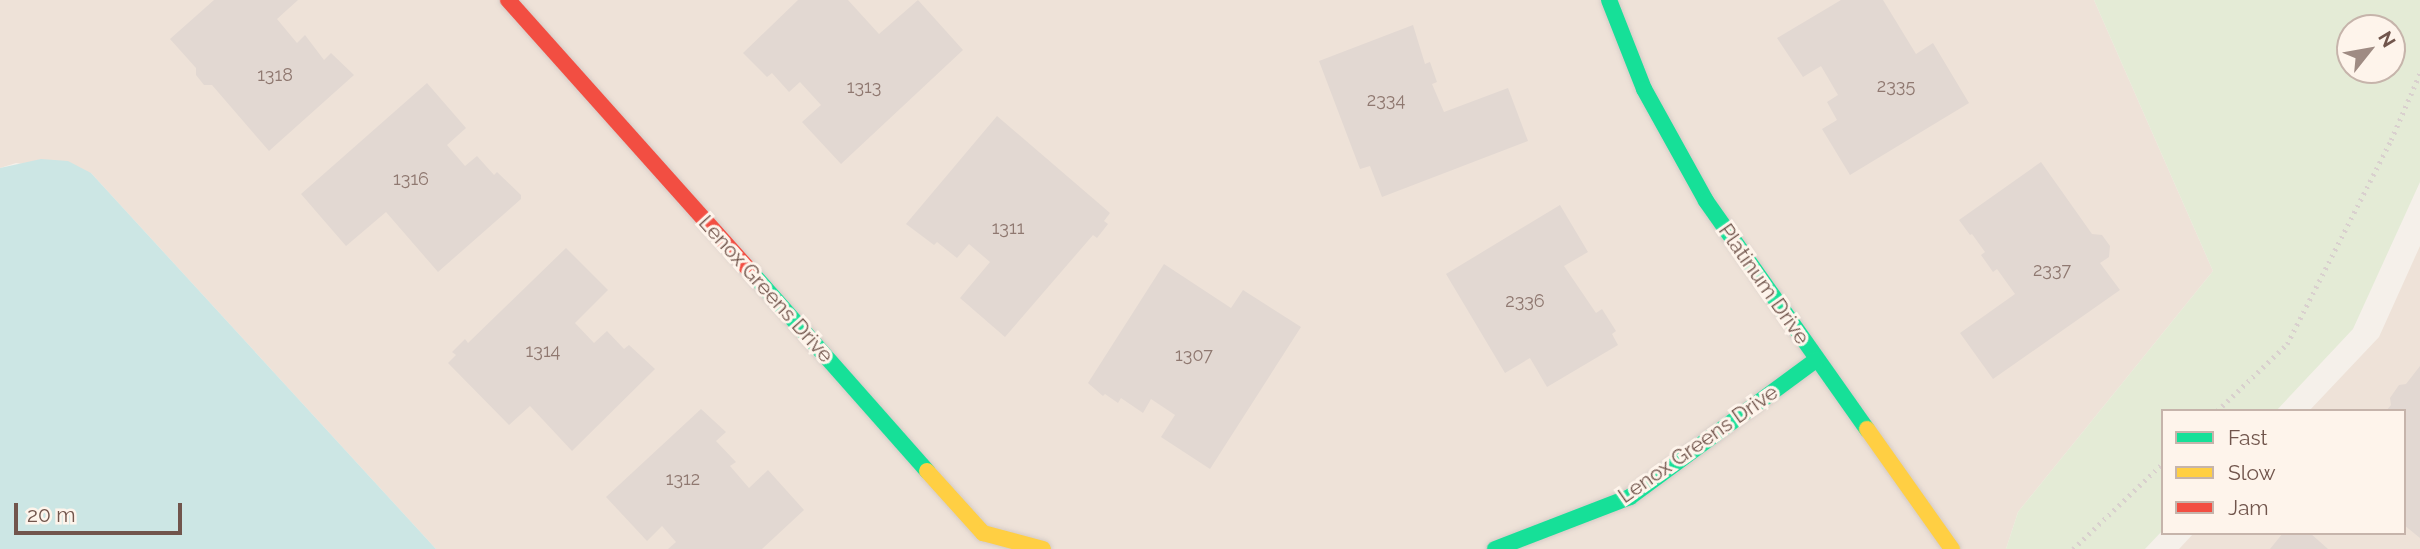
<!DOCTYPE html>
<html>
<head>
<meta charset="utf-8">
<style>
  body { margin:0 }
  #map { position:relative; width:2420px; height:549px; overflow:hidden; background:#f5f0ea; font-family:Raleway,sans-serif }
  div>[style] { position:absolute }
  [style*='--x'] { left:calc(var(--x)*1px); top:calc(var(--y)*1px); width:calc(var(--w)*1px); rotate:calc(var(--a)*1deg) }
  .residential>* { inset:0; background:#eee2d8 }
  .green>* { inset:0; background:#e4ebd6 }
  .water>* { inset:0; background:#cce6e4 }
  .building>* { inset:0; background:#e2d8d2 }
  .path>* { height:4.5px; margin-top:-2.25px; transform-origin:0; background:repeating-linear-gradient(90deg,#d9d0ce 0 2px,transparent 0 7px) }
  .roads { filter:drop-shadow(0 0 2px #d5cbc6) drop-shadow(0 0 2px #d5cbc6) }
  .fast>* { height:16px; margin:-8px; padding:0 8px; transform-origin:8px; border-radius:8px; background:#16e098 }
  .slow>* { height:16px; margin:-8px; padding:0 8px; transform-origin:8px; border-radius:8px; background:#ffcf43 }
  .jam>* { height:16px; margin:-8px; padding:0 8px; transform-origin:8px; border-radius:8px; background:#f24e42 }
  span { translate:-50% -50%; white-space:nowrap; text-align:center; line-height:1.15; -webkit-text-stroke:6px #fef4eb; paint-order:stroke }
  .number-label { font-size:18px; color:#8f7870 }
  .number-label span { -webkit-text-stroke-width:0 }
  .street-label { font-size:21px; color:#71554c }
  .legend { position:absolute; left:2161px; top:409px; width:245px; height:126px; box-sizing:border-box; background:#fef4eb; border:2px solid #c6b4ab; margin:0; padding:9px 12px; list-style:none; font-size:21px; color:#71554c }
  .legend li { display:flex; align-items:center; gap:14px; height:35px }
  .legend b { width:35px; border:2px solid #c6b4ab }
  .north { position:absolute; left:2336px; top:14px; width:70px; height:70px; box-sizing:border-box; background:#fef4eb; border:2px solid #c6b4ab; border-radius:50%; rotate:59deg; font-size:19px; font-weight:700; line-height:28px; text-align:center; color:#71554c }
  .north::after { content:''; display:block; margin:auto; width:24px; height:32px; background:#9f8b83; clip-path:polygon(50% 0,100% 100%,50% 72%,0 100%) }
  .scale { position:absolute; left:14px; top:503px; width:168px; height:32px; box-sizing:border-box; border:4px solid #71554c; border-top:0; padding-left:9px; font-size:21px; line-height:24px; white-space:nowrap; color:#71554c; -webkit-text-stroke:5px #fef4eb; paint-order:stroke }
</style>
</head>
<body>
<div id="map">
  <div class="residential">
    <i style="clip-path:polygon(0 0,2094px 0,2213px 271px,2018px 512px,2006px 549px,436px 549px,91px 173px,16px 163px,0 168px)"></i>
    <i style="clip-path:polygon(2420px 246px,2420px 549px,2179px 549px,2194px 533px,2404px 533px,2404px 411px,2309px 411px,2379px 337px)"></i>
  </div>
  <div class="green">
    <i style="clip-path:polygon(evenodd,2094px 0,2420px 0,2420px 182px,2353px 329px,2276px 411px,2163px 411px,2163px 530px,2145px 549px,2006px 549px,2018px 512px,2213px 271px,2094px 0,2350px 28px,2392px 28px,2392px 70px,2350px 70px,2350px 28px)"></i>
  </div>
  <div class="water">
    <i style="clip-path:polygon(41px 159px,68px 161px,91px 173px,436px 549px,0 549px,0 168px)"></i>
  </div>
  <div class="building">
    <i style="clip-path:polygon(214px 0,298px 0,277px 19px,297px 43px,305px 35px,324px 60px,331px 53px,354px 75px,269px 151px,212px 85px,204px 85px,196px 75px,196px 68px,170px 39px)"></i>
    <i style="clip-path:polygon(798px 0,848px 0,879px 34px,918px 0,963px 50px,841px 164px,802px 122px,821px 105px,800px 82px,789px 92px,772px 73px,767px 77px,743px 53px)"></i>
    <i style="clip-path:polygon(1841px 0,1883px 0,1916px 54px,1933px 43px,1969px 103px,1850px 175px,1822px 129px,1837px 120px,1827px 102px,1838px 95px,1821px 66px,1803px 77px,1777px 38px)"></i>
    <i style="clip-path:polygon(1413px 25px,1425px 64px,1430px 62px,1437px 82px,1432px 84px,1444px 112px,1508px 88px,1528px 141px,1382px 197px,1370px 166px,1360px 169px,1319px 61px)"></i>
    <i style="clip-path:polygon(427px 83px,466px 128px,447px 145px,465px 166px,477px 156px,494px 175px,497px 172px,521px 195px,521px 199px,438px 272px,386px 212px,346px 246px,301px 194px)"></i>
    <i style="clip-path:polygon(997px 116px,1110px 213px,1104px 221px,1108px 224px,1097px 238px,1093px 235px,1005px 337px,960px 298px,990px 262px,969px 244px,957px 258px,937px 242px,934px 245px,906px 224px)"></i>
    <i style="clip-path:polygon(2041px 162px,2092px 234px,2102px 235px,2110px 246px,2109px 257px,2100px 263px,2120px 290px,1993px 379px,1960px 333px,2015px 294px,1997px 269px,1993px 272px,1981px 255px,1985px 252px,1972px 234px,1970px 235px,1959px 220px)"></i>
    <i style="clip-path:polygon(1560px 205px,1588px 252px,1564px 266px,1596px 313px,1602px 309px,1616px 331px,1612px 334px,1618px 345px,1547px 387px,1530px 358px,1505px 373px,1446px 274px)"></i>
    <i style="clip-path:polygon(566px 248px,608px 290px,575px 323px,594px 343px,607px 331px,624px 349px,629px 345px,655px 369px,572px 451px,530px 406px,509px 425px,448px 363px,456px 355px,452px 352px,465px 339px,468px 343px)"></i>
    <i style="clip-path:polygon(1164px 264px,1231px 308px,1243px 290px,1301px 327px,1210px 469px,1161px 437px,1175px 415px,1151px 399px,1143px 413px,1121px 398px,1118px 403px,1105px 394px,1103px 396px,1088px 383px)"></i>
    <i style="clip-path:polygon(2420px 366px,2420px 538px,2404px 525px,2404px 411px,2386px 411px,2391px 405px,2390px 398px,2399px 385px,2406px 384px)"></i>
    <i style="clip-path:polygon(701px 409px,726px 432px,716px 441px,736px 462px,730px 466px,749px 488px,768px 470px,804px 510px,762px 549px,668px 549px,676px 542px,662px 526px,647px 541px,606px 497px)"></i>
    <i style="clip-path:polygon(2283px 533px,2310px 533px,2328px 549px,2270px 549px)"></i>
  </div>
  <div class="path">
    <i style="--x:2217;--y:411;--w:97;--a:-43.7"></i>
    <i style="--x:2287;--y:344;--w:229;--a:-63"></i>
    <i style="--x:2391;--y:140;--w:73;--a:-66.6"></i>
    <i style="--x:2073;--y:549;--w:124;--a:-43.7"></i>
  </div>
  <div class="roads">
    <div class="fast">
      <i style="--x:1609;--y:0;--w:96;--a:68.5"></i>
      <i style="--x:1644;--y:89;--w:128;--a:61"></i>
      <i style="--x:1706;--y:201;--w:279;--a:54.8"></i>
      <i style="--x:752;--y:273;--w:264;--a:48.5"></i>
      <i style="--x:1495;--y:549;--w:145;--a:-21.1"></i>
      <i style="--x:1630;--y:497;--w:232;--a:-36.4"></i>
    </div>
    <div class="slow">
      <i style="--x:1867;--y:429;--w:147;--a:54.7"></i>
      <i style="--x:927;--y:471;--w:84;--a:47.9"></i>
      <i style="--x:983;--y:533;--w:62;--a:14.9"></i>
    </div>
    <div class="jam">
      <i style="--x:508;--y:0;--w:366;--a:48.2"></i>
    </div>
  </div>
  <div class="number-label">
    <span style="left:275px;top:75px">1318</span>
    <span style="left:1896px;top:86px">2335</span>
    <span style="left:864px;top:87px">1313</span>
    <span style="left:1386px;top:100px">2334</span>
    <span style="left:411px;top:179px">1316</span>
    <span style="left:1008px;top:228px">1311</span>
    <span style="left:2052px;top:270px">2337</span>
    <span style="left:1525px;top:301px">2336</span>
    <span style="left:543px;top:351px">1314</span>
    <span style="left:1194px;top:355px">1307</span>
    <span style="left:683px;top:479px">1312</span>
  </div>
  <div class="street-label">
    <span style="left:1764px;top:284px;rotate:55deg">Platinum Drive</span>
    <span style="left:766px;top:289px;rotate:48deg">Lenox Greens Drive</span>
    <span style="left:1698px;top:444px;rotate:-35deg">Lenox Greens Drive</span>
  </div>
  <ul class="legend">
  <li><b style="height:9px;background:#16e098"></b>Fast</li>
  <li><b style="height:9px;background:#ffcf43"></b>Slow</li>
  <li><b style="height:9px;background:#f24e42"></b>Jam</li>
  </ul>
  <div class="north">N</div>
  <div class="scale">20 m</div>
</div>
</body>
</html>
